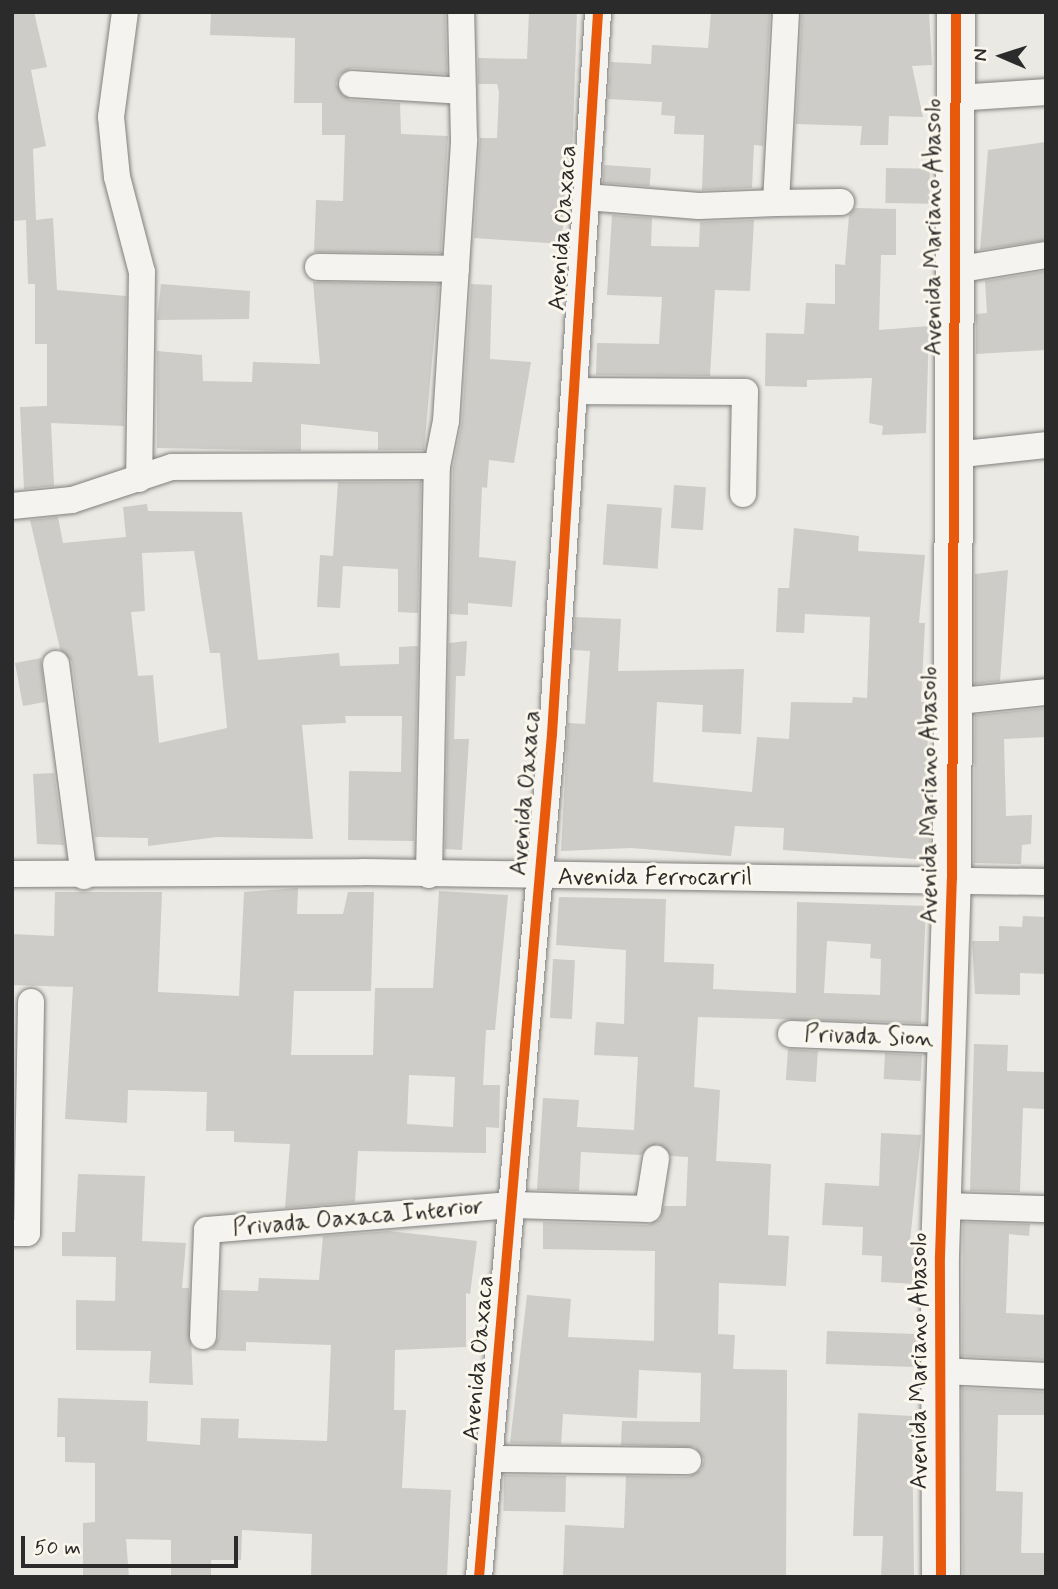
<!DOCTYPE html>
<html>
<head>
<meta charset="utf-8">
<style>
  body { margin:0 }
  #map { position:relative; width:1058px; height:1589px; overflow:hidden; background:#eae9e4; font-family:Mynerve,sans-serif }
  div>[style] { position:absolute }
  [style*='--x'] { left:calc(var(--x)*1px); top:calc(var(--y)*1px); width:calc(var(--w)*1px); rotate:calc(var(--a)*1deg) }
  .building>* { inset:0; background:#cdccc8; transform-origin:0 0 }
  .roads { filter:drop-shadow(0 0 2px #81807e) drop-shadow(0 0 2px #81807e) }
  .street>* { height:26px; margin:-13px; padding:0 13px; transform-origin:13px; border-radius:13px; background:#f4f3ef }
  .secondary>* { height:38px; margin:-19px; padding:0 19px; transform-origin:19px; border-radius:19px; background:#f4f3ef }
  .cycleway>* { height:10px; margin:-5px; padding:0 5px; transform-origin:5px; border-radius:5px; background:#e8590c }
  span { translate:-50% -50%; white-space:nowrap; text-align:center; line-height:1.15; -webkit-text-stroke:6px #fbf7ec; paint-order:stroke }
  .street-label { font-size:24px; color:#2b2b2b }
  .frame { position:absolute; inset:0; border:14px solid #2b2b2b; pointer-events:none }
  .north { position:absolute; left:967px; top:21px; width:70px; height:70px; -webkit-text-stroke:5px #fbf7ec; paint-order:stroke; rotate:273deg; font-size:19px; font-weight:700; line-height:28px; text-align:center; color:#2b2b2b }
  .north::after { content:''; display:block; margin:auto; width:24px; height:32px; background:#2b2b2b; clip-path:polygon(50% 0,100% 100%,50% 72%,0 100%) }
  .scale { position:absolute; left:21px; top:1536px; width:217px; height:32px; box-sizing:border-box; border:4px solid #2b2b2b; border-top:0; padding-left:9px; font-size:21px; line-height:24px; white-space:nowrap; color:#2b2b2b; -webkit-text-stroke:5px #fbf7ec; paint-order:stroke }
</style>
</head>
<body>
<div id="map">
  <div class="building">
    <i style="clip-path:polygon(12px 12px,34px 12px,47px 67px,31px 70px,46px 146px,33px 149px,36px 220px,53px 218px,57px 290px,126px 296px,124px 426px,51px 423px,54px 486px,24px 489px,20px 407px,47px 406px,47px 344px,35px 344px,35px 284px,28px 284px,26px 220px,12px 221px)"></i>
    <i style="clip-path:polygon(211px 12px,445px 12px,447px 74px,352px 68px,339px 75px,336px 84px,350px 100px,400px 103px,401px 134px,448px 136px,441px 253px,314px 252px,316px 200px,343px 201px,345px 135px,322px 135px,322px 103px,294px 103px,295px 38px,210px 35px)"></i>
    <i style="clip-path:polygon(529px 12px,577px 12px,571px 191px,565px 191px,562px 244px,474px 238px,480px 138px,497px 138px,499px 92px,497px 84px,478px 84px,478px 58px,527px 59px)"></i>
    <i style="clip-path:polygon(711px 12px,770px 12px,763px 146px,754px 145px,752px 188px,702px 190px,704px 135px,674px 134px,675px 116px,661px 115px,662px 102px,608px 99px,611px 62px,651px 64px,652px 45px,708px 48px)"></i>
    <i style="clip-path:polygon(802px 12px,929px 12px,932px 65px,912px 66px,923px 117px,889px 116px,888px 145px,860px 145px,862px 126px,796px 124px)"></i>
    <i style="clip-path:polygon(1046px 142px,1046px 240px,980px 250px,988px 150px)"></i>
    <i style="left:604px;top:165px;width:47px;height:18px;rotate:4deg"></i>
    <i style="left:886px;top:168px;width:44px;height:35px;rotate:1deg"></i>
    <i style="clip-path:polygon(855px 208px,896px 209px,896px 255px,881px 255px,879px 330px,929px 326px,926px 433px,882px 435px,883px 426px,869px 423px,872px 378px,807px 380px,807px 387px,765px 386px,766px 333px,804px 334px,806px 303px,835px 304px,835px 264px,845px 265px,849px 215px)"></i>
    <i style="clip-path:polygon(612px 215px,652px 218px,651px 246px,699px 247px,700px 222px,754px 220px,750px 291px,715px 290px,710px 376px,596px 375px,597px 343px,659px 344px,662px 297px,607px 295px)"></i>
    <i style="clip-path:polygon(1046px 271px,1046px 350px,976px 354px,976px 314px,987px 313px,985px 281px)"></i>
    <i style="clip-path:polygon(313px 282px,439px 284px,424px 450px,378px 450px,378px 432px,301px 424px,301px 451px,157px 448px,157px 351px,202px 355px,203px 381px,252px 382px,253px 362px,320px 364px)"></i>
    <i style="clip-path:polygon(161px 284px,250px 291px,249px 319px,157px 320px)"></i>
    <i style="clip-path:polygon(471px 284px,492px 285px,490px 359px,531px 362px,514px 463px,489px 460px,487px 488px,482px 487px,479px 557px,516px 561px,512px 607px,468px 603px,468px 615px,450px 614px,453px 468px,462px 422px)"></i>
    <i style="clip-path:polygon(338px 482px,421px 482px,418px 613px,398px 612px,398px 569px,343px 566px,340px 608px,317px 607px,320px 555px,333px 556px)"></i>
    <i style="left:674px;top:485px;width:32px;height:43px;rotate:4deg"></i>
    <i style="clip-path:polygon(evenodd,147px 504px,148px 511px,242px 512px,258px 660px,339px 653px,340px 666px,399px 664px,399px 647px,418px 646px,414px 841px,348px 840px,349px 771px,401px 772px,402px 716px,345px 716px,346px 723px,302px 725px,313px 839px,217px 837px,148px 846px,148px 838px,95px 837px,72px 662px,60px 649px,30px 520px,58px 517px,63px 543px,126px 537px,123px 507px,147px 504px,194px 551px,210px 653px,220px 653px,227px 728px,159px 743px,153px 675px,138px 676px,131px 612px,145px 611px,142px 553px,194px 551px)"></i>
    <i style="left:607px;top:504px;width:55px;height:61px;rotate:4deg"></i>
    <i style="clip-path:polygon(794px 528px,859px 536px,858px 551px,925px 555px,919px 623px,925px 623px,921px 702px,930px 702px,924px 807px,930px 807px,930px 860px,783px 850px,784px 828px,735px 826px,731px 856px,631px 848px,561px 851px,568px 723px,585px 724px,590px 651px,573px 650px,575px 617px,621px 619px,618px 671px,744px 669px,741px 734px,702px 732px,703px 705px,657px 702px,653px 782px,752px 792px,757px 737px,789px 739px,791px 702px,852px 703px,853px 697px,867px 698px,870px 617px,805px 614px,804px 633px,776px 632px,778px 588px,789px 588px)"></i>
    <i style="clip-path:polygon(1008px 570px,1000px 681px,975px 684px,975px 574px)"></i>
    <i style="clip-path:polygon(467px 641px,465px 676px,456px 676px,454px 739px,469px 739px,462px 850px,445px 849px,449px 643px)"></i>
    <i style="clip-path:polygon(41px 658px,45px 702px,23px 706px,15px 663px)"></i>
    <i style="clip-path:polygon(1046px 708px,1046px 737px,1004px 739px,1006px 816px,1032px 815px,1031px 844px,1022px 845px,1021px 864px,974px 863px,975px 715px)"></i>
    <i style="clip-path:polygon(54px 773px,64px 845px,37px 844px,33px 774px)"></i>
    <i style="clip-path:polygon(evenodd,298px 888px,297px 914px,343px 914px,348px 892px,374px 892px,371px 991px,294px 991px,291px 1055px,373px 1055px,375px 988px,433px 988px,439px 891px,508px 895px,495px 1030px,486px 1030px,483px 1085px,500px 1085px,499px 1128px,486px 1127px,486px 1153px,358px 1151px,355px 1202px,285px 1208px,290px 1144px,234px 1142px,234px 1131px,206px 1131px,207px 1092px,128px 1090px,127px 1123px,65px 1119px,73px 987px,12px 985px,12px 934px,54px 936px,55px 892px,162px 892px,158px 992px,239px 996px,244px 892px,298px 888px,409px 1075px,455px 1077px,453px 1127px,407px 1124px,409px 1075px)"></i>
    <i style="clip-path:polygon(evenodd,559px 897px,666px 899px,664px 962px,714px 964px,713px 989px,796px 993px,797px 902px,926px 906px,921px 1023px,698px 1017px,694px 1087px,720px 1090px,716px 1161px,771px 1164px,768px 1235px,789px 1236px,786px 1286px,719px 1283px,718px 1334px,735px 1335px,733px 1369px,787px 1370px,786px 1577px,563px 1577px,565px 1525px,624px 1528px,626px 1476px,688px 1477px,701px 1470px,704px 1460px,695px 1447px,621px 1445px,622px 1421px,700px 1422px,701px 1373px,639px 1370px,637px 1418px,563px 1414px,561px 1444px,510px 1443px,527px 1295px,571px 1299px,568px 1337px,654px 1341px,655px 1251px,543px 1249px,543px 1222px,648px 1225px,660px 1219px,664px 1206px,686px 1206px,688px 1157px,671px 1156px,658px 1143px,641px 1155px,581px 1152px,579px 1191px,537px 1190px,543px 1098px,579px 1100px,577px 1127px,634px 1130px,638px 1057px,594px 1055px,596px 1022px,624px 1024px,626px 950px,556px 945px,559px 897px,827px 941px,871px 944px,870px 958px,881px 959px,880px 995px,824px 993px,827px 941px)"></i>
    <i style="clip-path:polygon(1023px 916px,1046px 917px,1046px 974px,1020px 973px,1020px 995px,975px 994px,972px 941px,999px 941px,999px 926px,1022px 927px)"></i>
    <i style="left:553px;top:959px;width:22px;height:59px;rotate:3deg"></i>
    <i style="clip-path:polygon(974px 1044px,1008px 1045px,1007px 1071px,1046px 1072px,1046px 1109px,1023px 1108px,1020px 1192px,970px 1191px)"></i>
    <i style="left:788px;top:1049px;width:30px;height:31px;rotate:4deg"></i>
    <i style="left:885px;top:1053px;width:37px;height:26px;rotate:3deg"></i>
    <i style="clip-path:polygon(881px 1133px,921px 1135px,910px 1241px,918px 1242px,915px 1284px,881px 1282px,882px 1256px,862px 1255px,863px 1227px,822px 1225px,825px 1183px,879px 1186px)"></i>
    <i style="clip-path:polygon(78px 1174px,145px 1176px,142px 1241px,186px 1243px,182px 1288px,189px 1288px,193px 1385px,149px 1383px,151px 1351px,76px 1350px,76px 1300px,115px 1301px,116px 1257px,62px 1256px,62px 1232px,75px 1232px)"></i>
    <i style="clip-path:polygon(963px 1222px,1030px 1224px,1029px 1236px,1009px 1234px,1006px 1313px,1046px 1315px,1046px 1360px,962px 1356px)"></i>
    <i style="clip-path:polygon(389px 1231px,477px 1241px,470px 1294px,466px 1293px,466px 1347px,395px 1350px,394px 1410px,406px 1410px,402px 1488px,451px 1490px,447px 1577px,311px 1577px,312px 1534px,242px 1530px,241px 1560px,211px 1560px,211px 1577px,171px 1577px,171px 1540px,126px 1539px,129px 1577px,83px 1577px,83px 1523px,95px 1522px,95px 1463px,65px 1462px,65px 1437px,57px 1437px,58px 1398px,148px 1401px,147px 1441px,200px 1445px,201px 1418px,239px 1419px,238px 1438px,327px 1441px,331px 1345px,246px 1342px,246px 1351px,211px 1350px,219px 1337px,221px 1290px,258px 1291px,259px 1278px,319px 1280px,323px 1236px)"></i>
    <i style="left:827px;top:1331px;width:89px;height:33px;rotate:2deg"></i>
    <i style="clip-path:polygon(962px 1388px,1046px 1392px,1046px 1415px,998px 1415px,996px 1491px,1023px 1492px,1021px 1553px,1046px 1553px,1046px 1577px,963px 1577px)"></i>
    <i style="clip-path:polygon(858px 1413px,912px 1416px,914px 1577px,881px 1577px,883px 1536px,853px 1536px)"></i>
    <i style="left:504px;top:1475px;width:62px;height:36px;rotate:1deg"></i>
  </div>
  <div class="roads">
    <div class="street">
      <i style="--x:125;--y:12;--w:106;--a:97.6"></i>
      <i style="--x:111;--y:117;--w:60;--a:84.3"></i>
      <i style="--x:117;--y:177;--w:98;--a:75.3"></i>
      <i style="--x:142;--y:272;--w:207;--a:90.8"></i>
      <i style="--x:352;--y:84;--w:111;--a:3.6"></i>
      <i style="--x:956;--y:98;--w:90;--a:-3.8"></i>
      <i style="--x:586;--y:197;--w:113;--a:4.6"></i>
      <i style="--x:699;--y:206;--w:77;--a:-2.2"></i>
      <i style="--x:776;--y:203;--w:191;--a:-87"></i>
      <i style="--x:776;--y:203;--w:65;--a:-0.9"></i>
      <i style="--x:318;--y:267;--w:138;--a:0.8"></i>
      <i style="--x:955;--y:270;--w:92;--a:-9.4"></i>
      <i style="--x:574;--y:391;--w:171;--a:0.3"></i>
      <i style="--x:745;--y:392;--w:102;--a:91.1"></i>
      <i style="--x:954;--y:455;--w:93;--a:-6.2"></i>
      <i style="--x:12;--y:506;--w:60;--a:-5.7"></i>
      <i style="--x:72;--y:500;--w:105;--a:-18.3"></i>
      <i style="--x:172;--y:467;--w:265;--a:-0.2"></i>
      <i style="--x:56;--y:664;--w:214;--a:82.5"></i>
      <i style="--x:950;--y:702;--w:97;--a:-5.9"></i>
      <i style="--x:12;--y:874;--w:351;--a:-0.3"></i>
      <i style="--x:363;--y:872;--w:683;--a:0.84"></i>
      <i style="--x:429;--y:875;--w:409;--a:-88.9"></i>
      <i style="--x:437;--y:466;--w:46;--a:-78.7"></i>
      <i style="--x:446;--y:421;--w:282;--a:-86.3"></i>
      <i style="--x:464;--y:140;--w:128;--a:-91.3"></i>
      <i style="--x:791;--y:1034;--w:156;--a:2.2"></i>
      <i style="--x:942;--y:1206;--w:104;--a:1.7"></i>
      <i style="--x:12;--y:1233;--w:15;--a:0"></i>
      <i style="--x:27;--y:1233;--w:231;--a:-89"></i>
      <i style="--x:203;--y:1336;--w:106;--a:-87.8"></i>
      <i style="--x:207;--y:1230;--w:308;--a:-4.7"></i>
      <i style="--x:514;--y:1205;--w:134;--a:1.7"></i>
      <i style="--x:648;--y:1209;--w:51;--a:-80.9"></i>
      <i style="--x:941;--y:1371;--w:105;--a:2.7"></i>
      <i style="--x:491;--y:1459;--w:197;--a:0.6"></i>
      <i style="--x:479;--y:1577;--w:846;--a:-85.05"></i>
      <i style="--x:552;--y:734;--w:723;--a:-86.35"></i>
    </div>
    <div class="secondary">
      <i style="--x:941;--y:1577;--w:321;--a:-90.2"></i>
      <i style="--x:940;--y:1256;--w:377;--a:-88.2"></i>
      <i style="--x:952;--y:879;--w:867;--a:-89.74"></i>
    </div>
  </div>
  <div class="cycleway">
    <i style="--x:479;--y:1577;--w:846;--a:-85.05"></i>
    <i style="--x:552;--y:734;--w:723;--a:-86.35"></i>
    <i style="--x:941;--y:1577;--w:321;--a:-90.2"></i>
    <i style="--x:940;--y:1256;--w:377;--a:-88.2"></i>
    <i style="--x:952;--y:879;--w:867;--a:-89.74"></i>
  </div>
  <div class="street-label">
    <span style="left:934px;top:227px;rotate:-90deg">Avenida Mariano Abasolo</span>
    <span style="left:563px;top:228px;rotate:-86deg">Avenida Oaxaca</span>
    <span style="left:526px;top:793px;rotate:-85deg">Avenida Oaxaca</span>
    <span style="left:930px;top:795px;rotate:-90deg">Avenida Mariano Abasolo</span>
    <span style="left:655px;top:878px">Avenida Ferrocarril</span>
    <span style="left:869px;top:1037px;rotate:2deg">Privada Sion</span>
    <span style="left:358px;top:1218px;rotate:-5deg">Privada Oaxaca Interior</span>
    <span style="left:479px;top:1358px;rotate:-85deg">Avenida Oaxaca</span>
    <span style="left:920px;top:1361px;rotate:-90deg">Avenida Mariano Abasolo</span>
  </div>
  <div class="frame"></div>
  <div class="north">N</div>
  <div class="scale">50 m</div>
</div>
</body>
</html>
